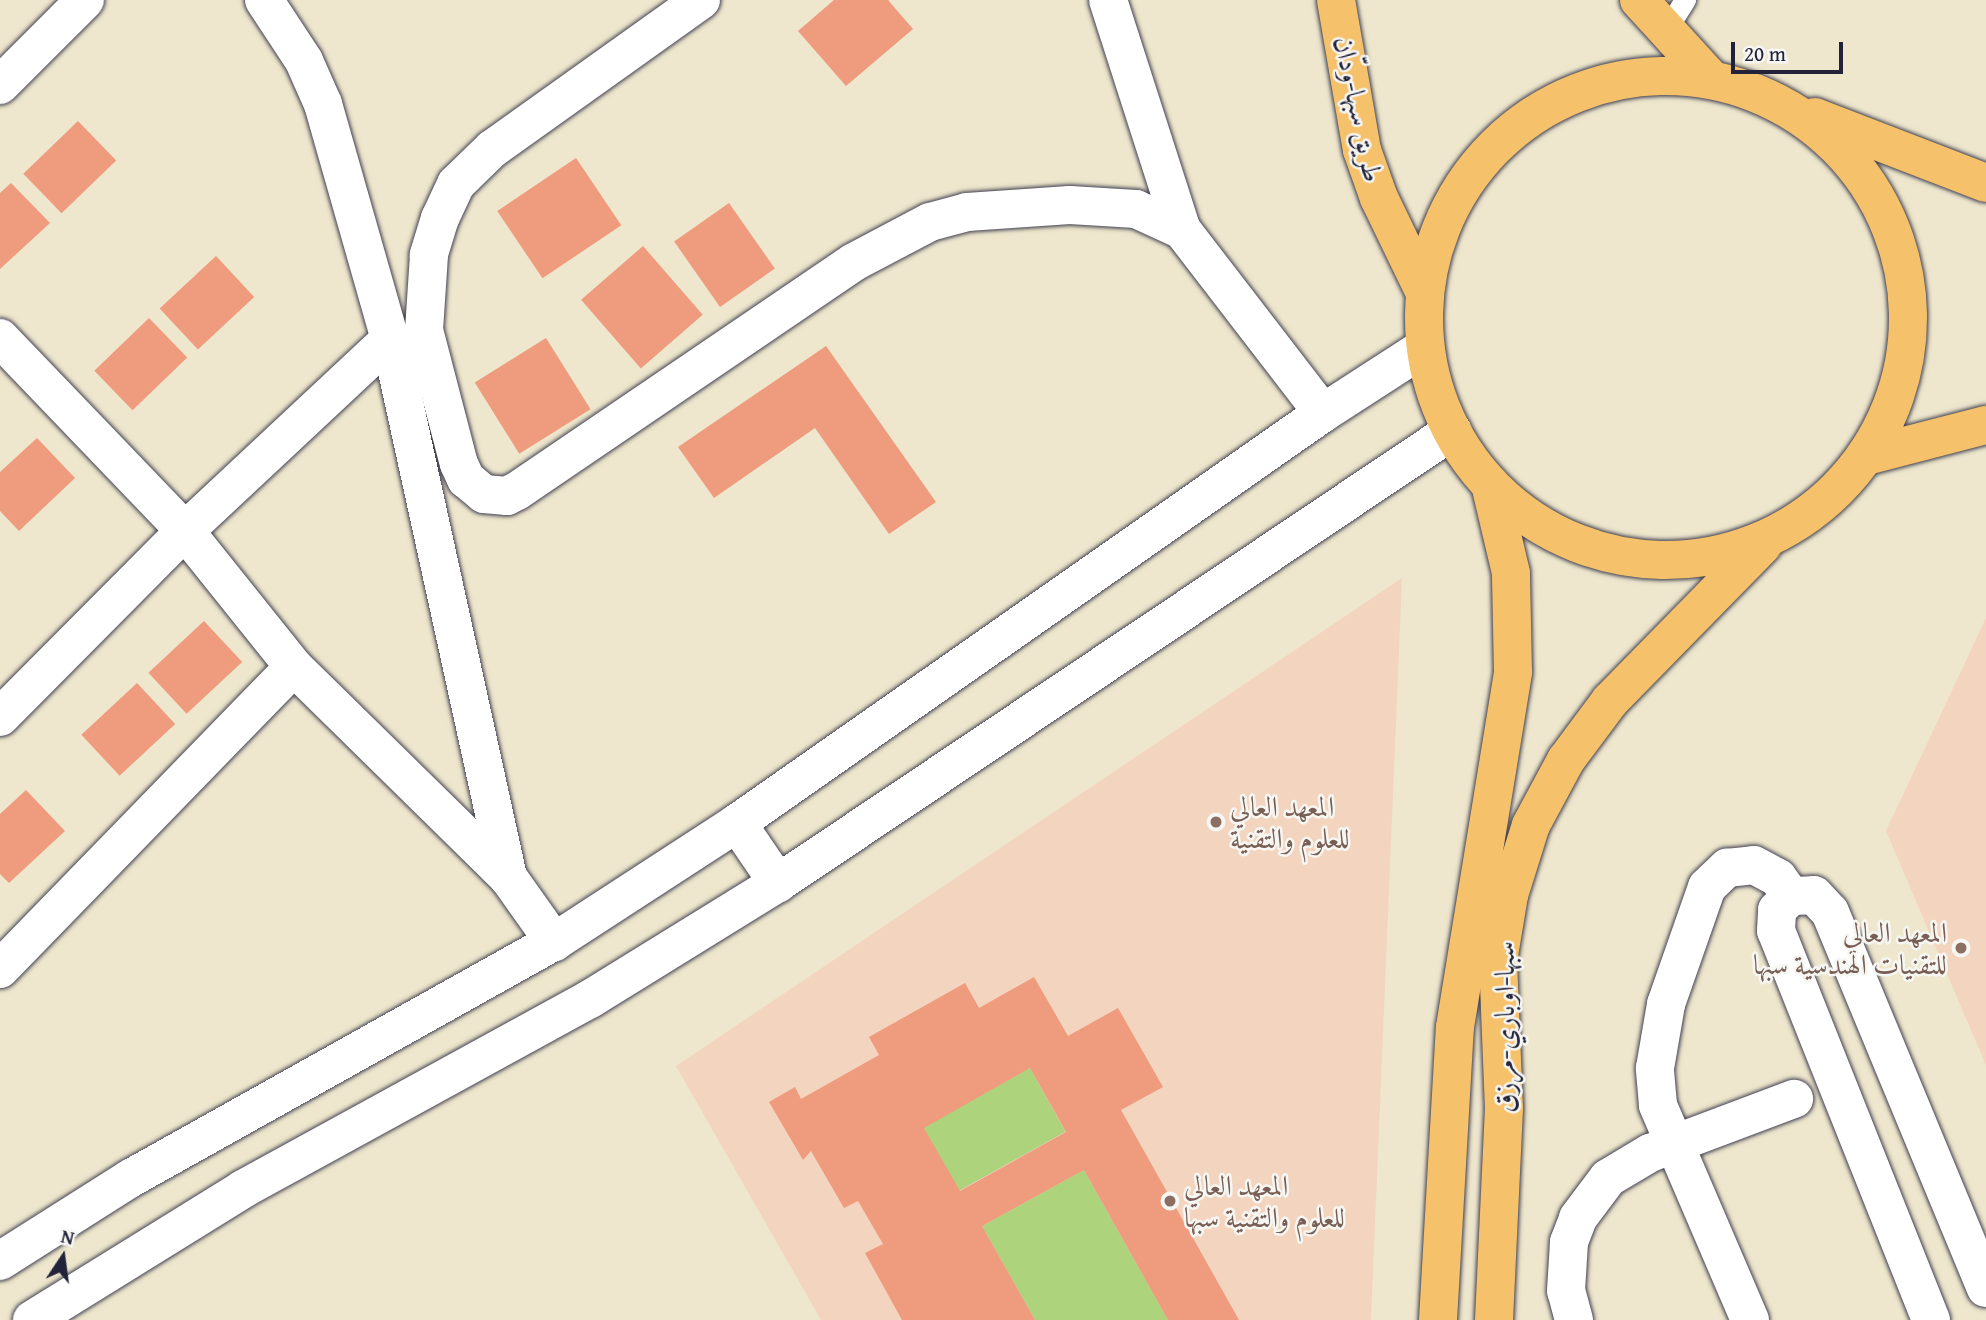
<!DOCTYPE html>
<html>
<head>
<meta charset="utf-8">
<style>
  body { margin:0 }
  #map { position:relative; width:1986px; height:1320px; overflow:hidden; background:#eee7cd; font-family:"Gentium Book Plus",Amiri,serif }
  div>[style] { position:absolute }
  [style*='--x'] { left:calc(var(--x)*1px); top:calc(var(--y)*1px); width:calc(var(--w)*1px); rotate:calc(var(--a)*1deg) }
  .built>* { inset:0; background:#f3d4bf }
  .green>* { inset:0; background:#aed37d; transform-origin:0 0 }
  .building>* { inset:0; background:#ee9b7e; transform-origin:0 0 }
  .roads { filter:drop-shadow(0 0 2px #414051) drop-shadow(0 0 2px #414051) }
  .service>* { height:21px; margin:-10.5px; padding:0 10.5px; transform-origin:10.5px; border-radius:10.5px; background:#fff }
  .minor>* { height:38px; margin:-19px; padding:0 19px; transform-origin:19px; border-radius:19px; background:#fff }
  .trunk>* { height:38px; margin:-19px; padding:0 19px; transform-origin:19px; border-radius:19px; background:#f5c16b }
  .trunk>.ring { margin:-19px; padding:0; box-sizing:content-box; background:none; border:38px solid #f5c16b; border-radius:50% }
  .dots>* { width:19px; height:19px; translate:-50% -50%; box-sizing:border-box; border:4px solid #f6f6f2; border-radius:50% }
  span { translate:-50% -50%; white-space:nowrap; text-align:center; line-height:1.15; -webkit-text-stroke:5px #f6f6f2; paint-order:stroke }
  .street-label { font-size:28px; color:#22223b }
  .education-label { font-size:28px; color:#785e54 }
  .left { translate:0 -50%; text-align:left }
  .right { translate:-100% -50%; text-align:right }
  .north { position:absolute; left:28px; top:1222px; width:70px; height:70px; -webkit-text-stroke:5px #f6f6f2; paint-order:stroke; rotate:13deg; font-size:19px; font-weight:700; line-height:28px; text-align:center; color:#22223b }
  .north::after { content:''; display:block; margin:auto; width:24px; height:32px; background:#22223b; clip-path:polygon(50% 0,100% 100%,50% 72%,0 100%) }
  .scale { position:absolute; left:1731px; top:42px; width:112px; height:32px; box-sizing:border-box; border:4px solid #22223b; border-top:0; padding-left:9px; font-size:21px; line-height:24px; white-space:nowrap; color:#22223b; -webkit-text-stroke:5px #f6f6f2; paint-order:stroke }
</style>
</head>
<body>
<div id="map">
  <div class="built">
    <i style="clip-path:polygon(1402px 578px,1371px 1320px,821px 1320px,676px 1066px)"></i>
    <i style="clip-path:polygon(1986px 618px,1986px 1065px,1886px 831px)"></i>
  </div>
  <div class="green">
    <i style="left:1030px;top:1068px;width:73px;height:122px;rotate:61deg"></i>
    <i style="clip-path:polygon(1084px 1170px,1168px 1320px,1035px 1320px,982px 1226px)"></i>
  </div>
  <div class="building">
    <i style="clip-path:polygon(834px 0,888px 0,913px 29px,846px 86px,798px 31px)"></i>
    <i style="left:78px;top:121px;width:55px;height:76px;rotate:46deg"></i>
    <i style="left:576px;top:158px;width:81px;height:95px;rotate:56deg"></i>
    <i style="clip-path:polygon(11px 183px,50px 223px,0 269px,0 193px)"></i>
    <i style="left:729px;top:203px;width:80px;height:67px;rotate:55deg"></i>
    <i style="left:643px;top:246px;width:91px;height:82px;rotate:49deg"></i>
    <i style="left:216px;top:256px;width:56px;height:77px;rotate:47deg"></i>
    <i style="left:149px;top:318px;width:55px;height:76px;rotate:46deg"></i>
    <i style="left:546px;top:338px;width:84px;height:84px;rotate:58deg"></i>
    <i style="clip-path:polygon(826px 346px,936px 502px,889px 534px,815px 428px,714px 498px,678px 447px)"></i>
    <i style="clip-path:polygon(37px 438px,75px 478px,19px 531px,0 511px,0 472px)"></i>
    <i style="left:204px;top:621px;width:56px;height:76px;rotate:47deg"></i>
    <i style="left:137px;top:683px;width:56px;height:76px;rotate:47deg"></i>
    <i style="clip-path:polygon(26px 790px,65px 831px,9px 883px,0 874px,0 814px)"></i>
    <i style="clip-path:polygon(evenodd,1034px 977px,1068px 1036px,1118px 1008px,1163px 1087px,1121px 1110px,1239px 1320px,1168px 1320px,1084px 1170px,982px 1226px,1035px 1320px,902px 1320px,865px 1253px,883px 1244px,858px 1201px,844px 1208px,811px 1151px,803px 1160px,769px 1102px,795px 1087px,801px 1099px,879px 1055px,869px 1037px,965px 983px,979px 1008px,1034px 977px,1030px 1068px,1066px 1132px,960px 1191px,964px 1198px,924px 1128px,1030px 1068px)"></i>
  </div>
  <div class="roads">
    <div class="service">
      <i style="--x:1666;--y:30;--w:36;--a:-58"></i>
    </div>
    <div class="minor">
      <i style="--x:264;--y:0;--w:73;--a:56.7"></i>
      <i style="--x:304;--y:61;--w:47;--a:66.2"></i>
      <i style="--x:323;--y:104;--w:244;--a:74.1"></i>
      <i style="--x:390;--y:339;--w:551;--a:77.63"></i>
      <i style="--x:508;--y:877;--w:80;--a:54.7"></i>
      <i style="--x:701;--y:0;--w:257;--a:144.5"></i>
      <i style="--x:492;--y:149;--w:50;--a:135.8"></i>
      <i style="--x:456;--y:184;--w:38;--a:115"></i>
      <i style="--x:440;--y:218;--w:39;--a:107"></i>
      <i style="--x:429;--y:255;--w:75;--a:93.8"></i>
      <i style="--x:424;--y:330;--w:138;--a:75.4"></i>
      <i style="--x:459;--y:464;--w:17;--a:65"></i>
      <i style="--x:466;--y:479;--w:23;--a:40"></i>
      <i style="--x:484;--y:494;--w:23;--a:5"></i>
      <i style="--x:507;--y:496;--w:11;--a:-27"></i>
      <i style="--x:517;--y:491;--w:407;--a:-34.2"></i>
      <i style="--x:854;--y:262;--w:86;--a:-27.8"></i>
      <i style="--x:930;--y:222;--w:38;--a:-15"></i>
      <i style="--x:967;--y:212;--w:103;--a:-3.9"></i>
      <i style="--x:1070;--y:205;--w:66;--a:3.5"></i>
      <i style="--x:1136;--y:209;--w:51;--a:24.5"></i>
      <i style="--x:1108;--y:0;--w:242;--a:72.2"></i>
      <i style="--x:1182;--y:230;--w:231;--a:52.4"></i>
      <i style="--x:0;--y:85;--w:120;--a:-45"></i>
      <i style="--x:0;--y:338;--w:267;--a:46.2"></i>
      <i style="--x:185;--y:531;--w:174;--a:51.3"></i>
      <i style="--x:294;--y:667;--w:300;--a:44.5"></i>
      <i style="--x:0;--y:717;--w:262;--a:-45.2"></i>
      <i style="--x:185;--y:531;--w:281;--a:-43.1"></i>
      <i style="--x:737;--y:823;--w:73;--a:55.7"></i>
      <i style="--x:0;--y:969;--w:421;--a:-45.8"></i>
      <i style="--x:0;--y:1261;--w:155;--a:-32.4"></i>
      <i style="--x:131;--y:1178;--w:484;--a:-29.2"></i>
      <i style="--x:554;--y:942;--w:218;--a:-33"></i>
      <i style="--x:737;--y:823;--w:715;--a:-34.98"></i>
      <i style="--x:1323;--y:413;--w:121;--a:-32.9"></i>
      <i style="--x:32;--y:1320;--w:248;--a:-31.8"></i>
      <i style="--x:243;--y:1189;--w:396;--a:-28.7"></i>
      <i style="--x:590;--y:999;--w:221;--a:-31.7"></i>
      <i style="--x:778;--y:883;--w:812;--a:-33.85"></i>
      <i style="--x:1574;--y:1320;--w:30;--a:-105"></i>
      <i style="--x:1566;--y:1291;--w:49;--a:-86.5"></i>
      <i style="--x:1569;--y:1242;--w:26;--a:-69"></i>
      <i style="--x:1578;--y:1218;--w:50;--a:-53.1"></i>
      <i style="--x:1608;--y:1178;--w:49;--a:-30.8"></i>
      <i style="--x:1650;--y:1153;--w:154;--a:-20.6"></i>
      <i style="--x:1750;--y:1320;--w:234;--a:-113.2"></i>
      <i style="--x:1658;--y:1105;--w:37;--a:-95"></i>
      <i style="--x:1655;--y:1068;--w:65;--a:-80.2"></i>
      <i style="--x:1666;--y:1004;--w:124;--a:-70.7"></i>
      <i style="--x:1707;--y:887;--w:28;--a:-44"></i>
      <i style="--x:1727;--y:868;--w:27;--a:-6"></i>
      <i style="--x:1754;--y:865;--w:27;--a:28"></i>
      <i style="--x:1778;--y:878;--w:22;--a:54"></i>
      <i style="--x:1931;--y:1320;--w:419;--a:-111.7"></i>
      <i style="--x:1776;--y:931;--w:21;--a:-87"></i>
      <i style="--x:1777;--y:910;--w:20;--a:-45"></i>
      <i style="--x:1791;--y:896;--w:23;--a:-2"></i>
      <i style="--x:1814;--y:895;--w:23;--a:47"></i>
      <i style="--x:1830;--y:912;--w:407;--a:67.5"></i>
    </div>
    <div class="trunk">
      <i style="--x:1336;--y:0;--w:152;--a:80.2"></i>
      <i style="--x:1362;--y:150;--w:51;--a:70.5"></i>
      <i style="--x:1379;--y:198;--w:103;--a:64.2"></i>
      <i style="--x:1639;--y:0;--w:108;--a:47.6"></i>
      <i class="ring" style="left:1424px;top:76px;width:446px;height:446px"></i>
      <i style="--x:1815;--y:117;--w:183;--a:21.1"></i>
      <i style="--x:1866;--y:456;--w:124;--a:-14.5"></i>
      <i style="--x:1438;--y:1320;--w:293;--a:-86.7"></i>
      <i style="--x:1455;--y:1027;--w:360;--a:-80.7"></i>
      <i style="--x:1513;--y:672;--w:99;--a:-91.2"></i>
      <i style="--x:1511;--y:573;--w:91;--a:-103.3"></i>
      <i style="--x:1494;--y:1320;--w:211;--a:-87.3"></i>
      <i style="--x:1504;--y:1109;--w:148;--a:-92.3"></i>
      <i style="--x:1498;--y:961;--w:67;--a:-80.5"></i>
      <i style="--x:1509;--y:895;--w:73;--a:-72.6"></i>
      <i style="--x:1531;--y:825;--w:74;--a:-61.7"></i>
      <i style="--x:1566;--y:760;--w:74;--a:-53.3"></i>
      <i style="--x:1610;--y:701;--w:219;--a:-45.6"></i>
    </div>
  </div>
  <div class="dots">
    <i style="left:1216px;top:822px;background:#8d6e63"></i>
    <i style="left:1961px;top:948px;background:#8d6e63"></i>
    <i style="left:1170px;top:1201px;background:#8d6e63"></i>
  </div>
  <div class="street-label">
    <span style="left:1359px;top:109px;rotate:78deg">طريق سبها-ودّان</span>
    <span style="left:1504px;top:1027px;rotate:-90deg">سبها-اوباري-مرزق</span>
  </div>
  <div class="education-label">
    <span class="left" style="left:1230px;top:822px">المعهد العالي<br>للعلوم والتقنية</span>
    <span class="right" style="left:1947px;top:948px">المعهد العالي<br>للتقنيات الهندسية سبها</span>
    <span class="left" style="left:1184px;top:1201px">المعهد العالي<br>للعلوم والتقنية سبها</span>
  </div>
  <div class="north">N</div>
  <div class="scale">20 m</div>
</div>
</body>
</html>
